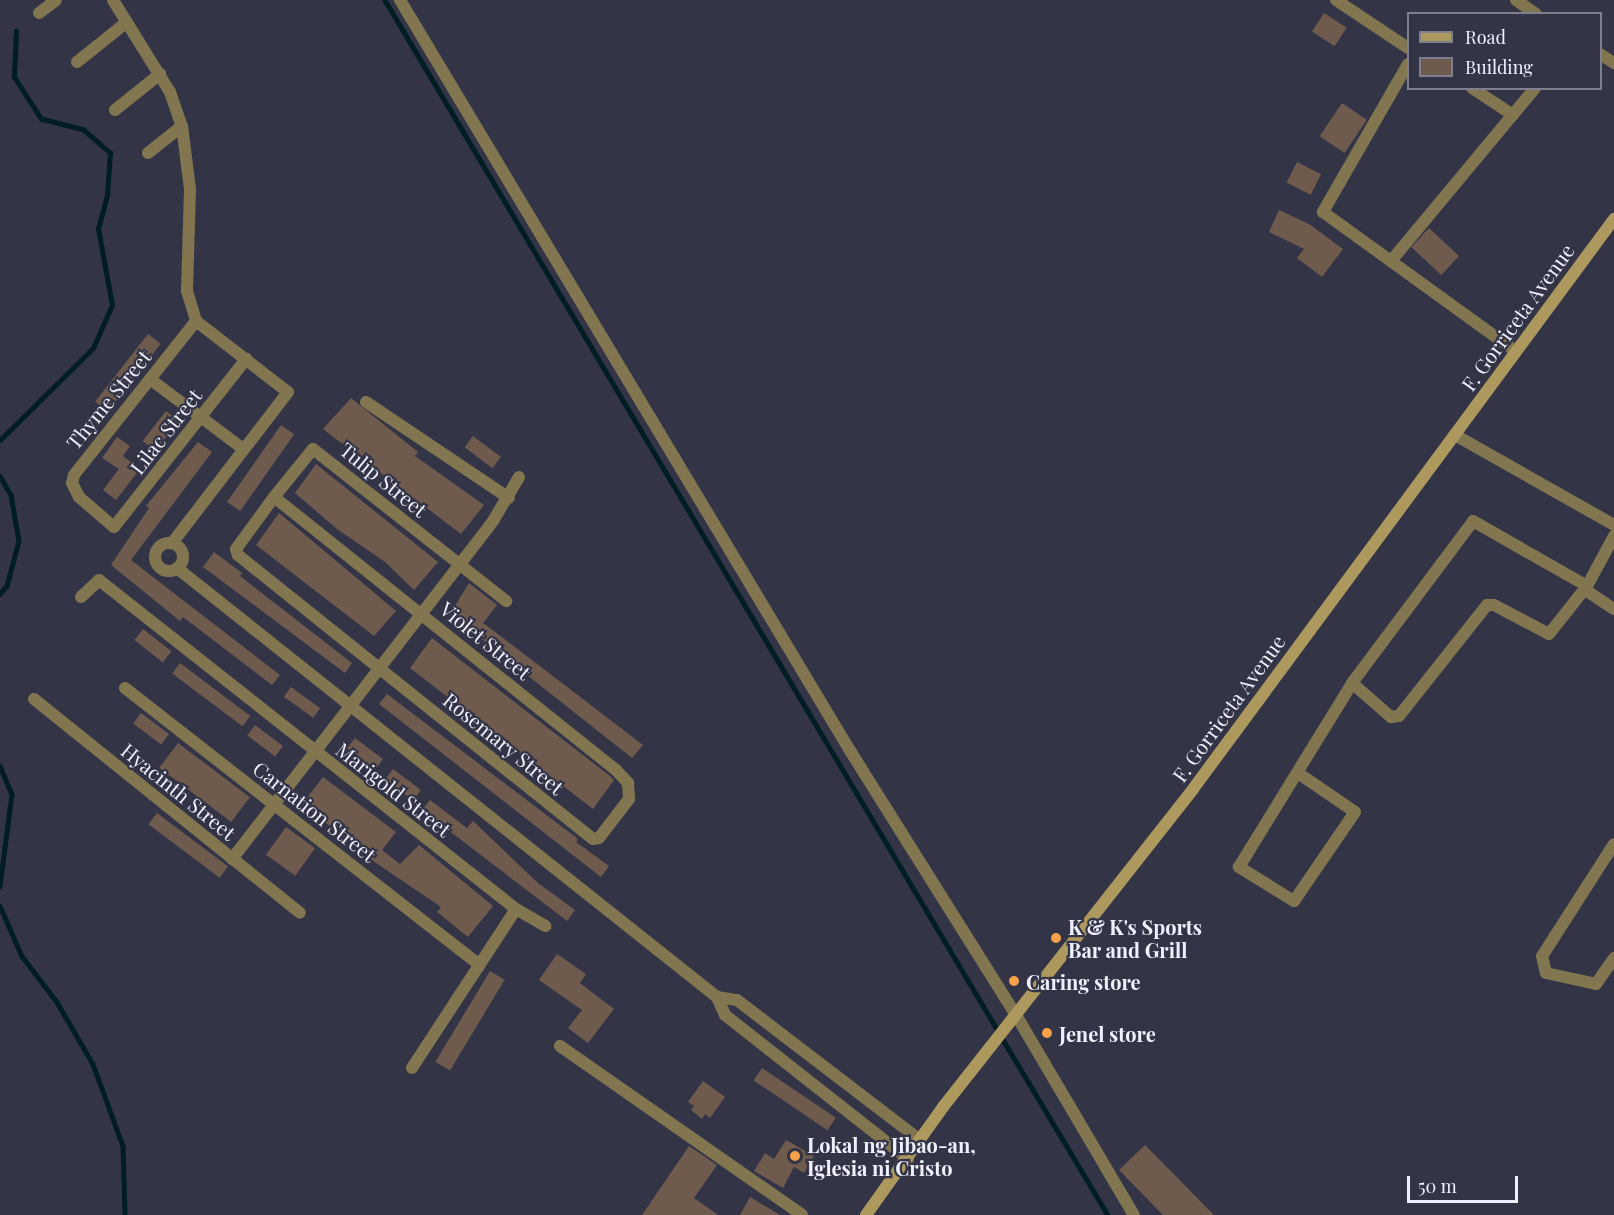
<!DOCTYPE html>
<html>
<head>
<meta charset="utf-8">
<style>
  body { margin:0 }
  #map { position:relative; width:1614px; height:1215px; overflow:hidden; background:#343447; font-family:"Playfair Display",serif }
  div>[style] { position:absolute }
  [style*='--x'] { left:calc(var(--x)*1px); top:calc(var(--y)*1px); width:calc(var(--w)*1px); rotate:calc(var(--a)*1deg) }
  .stream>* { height:4.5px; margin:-2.25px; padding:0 2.25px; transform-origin:2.25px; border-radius:2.25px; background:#011d24 }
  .building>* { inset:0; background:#6f5b4e; transform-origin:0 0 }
  .minor>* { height:12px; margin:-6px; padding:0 6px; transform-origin:6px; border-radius:6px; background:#827651 }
  .minor>.ring { margin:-6px; padding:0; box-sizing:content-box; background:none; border:12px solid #827651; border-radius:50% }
  .secondary>* { height:12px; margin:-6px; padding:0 6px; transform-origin:6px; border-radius:6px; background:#ad995d }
  .dots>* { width:16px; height:16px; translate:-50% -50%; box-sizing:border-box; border:3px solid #343447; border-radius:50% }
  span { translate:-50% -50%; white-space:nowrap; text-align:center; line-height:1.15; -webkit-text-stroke:4.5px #343447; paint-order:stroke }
  .street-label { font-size:20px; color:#eff0fc }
  .poi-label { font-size:20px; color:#eff0fc; font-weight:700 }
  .left { translate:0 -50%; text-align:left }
  .legend { position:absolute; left:1407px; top:12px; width:195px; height:78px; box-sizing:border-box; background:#343447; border:2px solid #7f7f8f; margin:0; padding:8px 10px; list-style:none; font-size:18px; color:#eff0fc }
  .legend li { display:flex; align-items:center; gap:12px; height:30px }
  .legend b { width:30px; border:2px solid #7f7f8f }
  .scale { position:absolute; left:1407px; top:1176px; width:111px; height:27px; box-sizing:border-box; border:3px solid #eff0fc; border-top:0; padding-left:8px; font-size:18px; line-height:21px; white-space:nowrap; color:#eff0fc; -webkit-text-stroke:4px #343447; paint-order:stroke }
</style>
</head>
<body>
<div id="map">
  <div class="stream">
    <i style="--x:385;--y:0;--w:1197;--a:59.26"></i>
    <i style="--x:0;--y:440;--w:131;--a:-44.7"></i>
    <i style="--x:93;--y:348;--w:47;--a:-66.2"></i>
    <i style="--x:112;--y:305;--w:77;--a:-100.4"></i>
    <i style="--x:98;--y:229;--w:34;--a:-75"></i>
    <i style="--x:107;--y:196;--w:43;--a:-86"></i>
    <i style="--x:110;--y:153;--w:35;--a:-139"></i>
    <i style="--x:84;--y:130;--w:44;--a:-165.7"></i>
    <i style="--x:41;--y:119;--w:50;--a:-122.7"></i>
    <i style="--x:14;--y:77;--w:46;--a:-87.5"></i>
    <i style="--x:0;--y:476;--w:22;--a:60"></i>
    <i style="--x:11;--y:495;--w:47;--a:80.1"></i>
    <i style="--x:19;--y:541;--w:47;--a:104.9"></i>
    <i style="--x:7;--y:586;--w:11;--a:131"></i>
    <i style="--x:0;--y:766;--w:30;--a:67"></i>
    <i style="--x:12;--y:794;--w:93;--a:97.4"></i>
    <i style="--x:0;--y:906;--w:55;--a:66.3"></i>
    <i style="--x:22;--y:956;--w:58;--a:52.7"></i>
    <i style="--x:57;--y:1002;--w:72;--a:59.9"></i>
    <i style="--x:93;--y:1064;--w:87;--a:69.9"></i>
    <i style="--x:123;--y:1146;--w:69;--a:88.3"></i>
    <i style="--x:1002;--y:1038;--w:206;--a:59.1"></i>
  </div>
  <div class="building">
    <i style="left:1324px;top:13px;width:27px;height:22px;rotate:33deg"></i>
    <i style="left:1342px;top:103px;width:30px;height:40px;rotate:34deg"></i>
    <i style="left:1297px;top:162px;width:27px;height:23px;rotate:27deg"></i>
    <i style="clip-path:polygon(1279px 210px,1309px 224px,1343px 249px,1322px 277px,1297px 258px,1304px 249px,1269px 232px)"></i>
    <i style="left:1429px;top:228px;width:41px;height:26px;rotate:43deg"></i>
    <i style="left:148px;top:334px;width:16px;height:86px;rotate:38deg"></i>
    <i style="clip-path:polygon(351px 398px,418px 452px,415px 456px,484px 505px,461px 534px,323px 429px)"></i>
    <i style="left:166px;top:411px;width:16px;height:38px;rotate:38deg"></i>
    <i style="left:281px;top:425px;width:16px;height:94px;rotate:35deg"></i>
    <i style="left:473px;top:436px;width:35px;height:14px;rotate:37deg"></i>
    <i style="clip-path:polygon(117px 437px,130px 446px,123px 456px,140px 469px,116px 500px,103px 490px,119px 469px,102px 458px)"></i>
    <i style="clip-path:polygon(198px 442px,212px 452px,131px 560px,280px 675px,272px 685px,183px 617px,180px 621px,111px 565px,149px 508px,146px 506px)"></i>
    <i style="clip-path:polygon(316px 464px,438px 562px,414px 590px,385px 562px,337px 529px,295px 493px)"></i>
    <i style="clip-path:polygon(279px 513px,396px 611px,374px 636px,256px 545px)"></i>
    <i style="clip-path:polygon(214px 552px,242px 573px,240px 576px,352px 663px,345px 673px,203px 567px)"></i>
    <i style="clip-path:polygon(469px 583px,497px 605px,483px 623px,486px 625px,643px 745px,632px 758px,450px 614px)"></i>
    <i style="left:143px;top:629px;width:36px;height:14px;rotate:38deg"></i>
    <i style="clip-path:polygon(432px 638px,610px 776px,614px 780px,593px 809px,410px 668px)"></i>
    <i style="left:180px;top:663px;width:88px;height:13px;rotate:37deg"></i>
    <i style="left:291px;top:687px;width:36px;height:12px;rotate:36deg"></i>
    <i style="clip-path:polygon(387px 694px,578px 839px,576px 842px,609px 866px,601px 877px,379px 704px)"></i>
    <i style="left:141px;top:713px;width:35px;height:13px;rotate:37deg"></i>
    <i style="left:255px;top:725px;width:35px;height:13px;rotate:37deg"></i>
    <i style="left:355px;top:738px;width:35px;height:13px;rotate:37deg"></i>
    <i style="left:178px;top:743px;width:90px;height:31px;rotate:37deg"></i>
    <i style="left:393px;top:769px;width:35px;height:13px;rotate:37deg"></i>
    <i style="clip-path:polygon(323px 777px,396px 832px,382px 850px,400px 864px,419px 845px,493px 906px,468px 937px,437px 912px,441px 907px,376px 863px,302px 804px)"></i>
    <i style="clip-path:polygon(430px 800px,467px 828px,473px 821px,538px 883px,575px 910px,567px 921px,422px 810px)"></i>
    <i style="left:157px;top:813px;width:89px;height:14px;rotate:37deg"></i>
    <i style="left:286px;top:827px;width:36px;height:34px;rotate:36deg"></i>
    <i style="clip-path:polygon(557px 954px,586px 974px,580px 983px,614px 1009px,588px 1043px,568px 1028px,582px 1010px,539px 980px)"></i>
    <i style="left:490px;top:971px;width:17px;height:106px;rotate:31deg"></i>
    <i style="left:762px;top:1068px;width:89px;height:15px;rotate:34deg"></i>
    <i style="clip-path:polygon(703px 1081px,725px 1097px,710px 1118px,705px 1114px,702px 1119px,691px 1110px,694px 1106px,688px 1102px)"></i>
    <i style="clip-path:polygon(786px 1140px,814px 1156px,804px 1173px,794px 1167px,783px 1188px,754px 1171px,765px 1153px,774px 1159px)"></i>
    <i style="clip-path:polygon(1145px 1145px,1214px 1215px,1163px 1215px,1119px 1170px)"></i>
    <i style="clip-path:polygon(689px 1146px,717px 1165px,694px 1198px,718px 1215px,642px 1215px)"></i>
    <i style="clip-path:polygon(750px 1197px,780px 1215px,740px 1215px)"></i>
  </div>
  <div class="minor">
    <i style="--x:113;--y:0;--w:108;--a:58.2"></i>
    <i style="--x:170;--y:92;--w:36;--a:71"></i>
    <i style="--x:182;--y:126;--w:64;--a:82.8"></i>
    <i style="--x:190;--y:189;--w:102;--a:91.7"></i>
    <i style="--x:187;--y:291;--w:31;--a:73"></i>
    <i style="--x:196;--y:321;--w:116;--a:37.7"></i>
    <i style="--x:288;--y:392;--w:190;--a:127.5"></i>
    <i style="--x:400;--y:0;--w:873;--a:59.06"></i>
    <i style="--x:849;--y:749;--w:314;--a:57.9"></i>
    <i style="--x:1016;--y:1015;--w:232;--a:59.5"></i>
    <i style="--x:1336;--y:0;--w:87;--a:33.7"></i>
    <i style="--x:1516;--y:0;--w:24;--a:35"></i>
    <i style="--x:39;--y:13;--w:21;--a:-37"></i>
    <i style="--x:1600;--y:54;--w:17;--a:33"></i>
    <i style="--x:77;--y:62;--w:64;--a:-38.7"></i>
    <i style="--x:1408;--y:64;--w:171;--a:119.9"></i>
    <i style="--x:1323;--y:212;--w:237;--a:35.9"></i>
    <i style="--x:1472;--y:88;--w:49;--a:33.4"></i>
    <i style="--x:115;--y:110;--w:58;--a:-38.7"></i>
    <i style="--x:148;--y:153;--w:43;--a:-38.5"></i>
    <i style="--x:1391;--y:261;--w:225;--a:-50.2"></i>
    <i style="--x:196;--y:321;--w:196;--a:128.4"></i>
    <i style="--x:74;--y:475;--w:8;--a:104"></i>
    <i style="--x:72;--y:483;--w:16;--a:63"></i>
    <i style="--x:79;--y:497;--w:46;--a:40.6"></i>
    <i style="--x:114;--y:527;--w:214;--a:-51.8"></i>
    <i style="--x:150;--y:379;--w:115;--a:36.9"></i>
    <i style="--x:366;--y:402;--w:172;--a:33.9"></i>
    <i style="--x:1455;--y:435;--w:183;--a:29.5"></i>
    <i style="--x:274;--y:497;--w:438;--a:38.6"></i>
    <i style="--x:616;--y:770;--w:18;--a:47"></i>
    <i style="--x:628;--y:783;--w:16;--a:86"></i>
    <i style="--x:629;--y:799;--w:49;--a:127.6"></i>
    <i style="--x:599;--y:838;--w:6;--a:171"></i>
    <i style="--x:593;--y:839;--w:274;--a:-141.4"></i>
    <i style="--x:379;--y:668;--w:181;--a:-141.3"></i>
    <i style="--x:238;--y:555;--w:6;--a:-108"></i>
    <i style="--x:236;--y:549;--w:64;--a:-53.8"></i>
    <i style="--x:274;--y:497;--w:62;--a:-50.9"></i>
    <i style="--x:313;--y:449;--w:246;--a:38.2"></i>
    <i class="ring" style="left:155px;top:543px;width:16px;height:16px"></i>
    <i style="--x:177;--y:568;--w:690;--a:38.47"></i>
    <i style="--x:717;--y:997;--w:20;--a:66"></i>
    <i style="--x:725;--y:1015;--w:233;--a:38.2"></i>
    <i style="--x:1584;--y:589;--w:36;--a:34"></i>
    <i style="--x:81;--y:597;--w:25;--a:-43"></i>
    <i style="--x:99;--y:580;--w:531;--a:38.27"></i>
    <i style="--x:516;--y:909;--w:190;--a:123.2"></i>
    <i style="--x:1352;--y:683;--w:52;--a:41.1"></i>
    <i style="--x:1391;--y:717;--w:8;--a:-7"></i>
    <i style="--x:1399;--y:716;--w:142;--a:-51.6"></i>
    <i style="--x:1487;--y:605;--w:7;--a:0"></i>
    <i style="--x:1494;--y:605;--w:62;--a:27.8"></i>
    <i style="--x:1549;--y:634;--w:61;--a:-51.6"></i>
    <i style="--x:1587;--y:586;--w:57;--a:-61.6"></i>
    <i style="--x:125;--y:688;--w:450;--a:38"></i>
    <i style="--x:34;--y:699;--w:341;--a:38.8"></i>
    <i style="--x:1298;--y:773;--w:69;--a:34.4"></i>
    <i style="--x:1355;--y:812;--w:108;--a:124.4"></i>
    <i style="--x:1294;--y:901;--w:65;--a:-148.3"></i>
    <i style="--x:1239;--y:867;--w:216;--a:-58.4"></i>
    <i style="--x:1352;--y:683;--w:202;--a:-53.2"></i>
    <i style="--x:1473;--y:521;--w:131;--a:29.7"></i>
    <i style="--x:1614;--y:844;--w:133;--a:122.7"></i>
    <i style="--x:1542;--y:956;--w:17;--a:77"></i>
    <i style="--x:1546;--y:973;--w:51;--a:12.4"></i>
    <i style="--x:1596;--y:984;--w:32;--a:-55"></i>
    <i style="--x:232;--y:859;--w:427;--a:-52.3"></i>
    <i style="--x:493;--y:521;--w:51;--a:-59.4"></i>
    <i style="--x:516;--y:909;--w:34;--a:30"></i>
    <i style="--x:717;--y:997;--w:20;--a:9"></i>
    <i style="--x:737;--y:1000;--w:230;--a:37.4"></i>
    <i style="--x:560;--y:1046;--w:295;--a:34.9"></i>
  </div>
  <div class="secondary">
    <i style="--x:866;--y:1215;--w:133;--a:-54.5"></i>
    <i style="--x:943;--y:1107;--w:405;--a:-51.8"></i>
    <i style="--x:1193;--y:789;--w:709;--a:-53.55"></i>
  </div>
  <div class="dots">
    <i style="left:1056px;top:938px;background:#f7a148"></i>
    <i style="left:1014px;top:981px;background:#f7a148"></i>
    <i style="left:1047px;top:1033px;background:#f7a148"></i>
    <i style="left:795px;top:1156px;background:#f7a148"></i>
  </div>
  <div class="street-label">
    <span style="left:1517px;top:317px;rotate:-54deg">F. Gorriceta Avenue</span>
    <span style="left:108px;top:399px;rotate:-51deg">Thyme Street</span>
    <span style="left:165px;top:431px;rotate:-52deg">Lilac Street</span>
    <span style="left:384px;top:479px;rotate:39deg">Tulip Street</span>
    <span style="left:486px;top:640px;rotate:39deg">Violet Street</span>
    <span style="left:1228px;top:708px;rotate:-54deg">F. Gorriceta Avenue</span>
    <span style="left:504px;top:743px;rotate:39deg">Rosemary Street</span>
    <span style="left:394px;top:789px;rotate:38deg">Marigold Street</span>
    <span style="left:179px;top:791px;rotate:39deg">Hyacinth Street</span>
    <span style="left:315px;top:811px;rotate:38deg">Carnation Street</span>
  </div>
  <div class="poi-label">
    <span class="left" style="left:1068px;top:938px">K &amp; K's Sports<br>Bar and Grill</span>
    <span class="left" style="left:1026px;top:981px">Caring store</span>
    <span class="left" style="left:1059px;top:1033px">Jenel store</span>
    <span class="left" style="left:807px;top:1156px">Lokal ng Jibao-an,<br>Iglesia ni Cristo</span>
  </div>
  <ul class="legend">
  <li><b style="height:8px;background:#ad995d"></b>Road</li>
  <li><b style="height:16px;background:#6f5b4e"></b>Building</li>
  </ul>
  <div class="scale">50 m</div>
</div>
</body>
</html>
